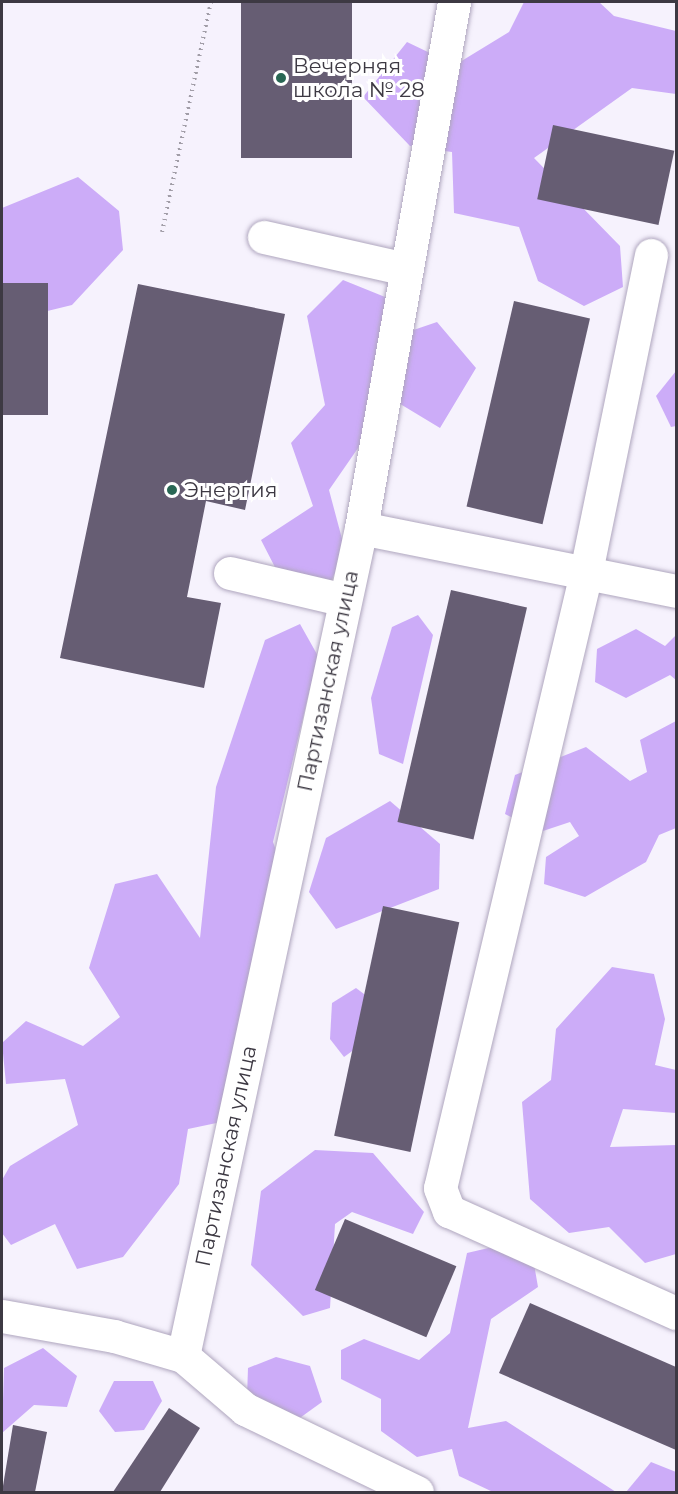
<!DOCTYPE html>
<html>
<head>
<meta charset="utf-8">
<style>
  body { margin:0 }
  #map { position:relative; width:678px; height:1494px; overflow:hidden; background:#f6f2fd; font-family:Montserrat,sans-serif }
  div>[style] { position:absolute }
  [style*='--x'] { left:calc(var(--x)*1px); top:calc(var(--y)*1px); width:calc(var(--w)*1px); rotate:calc(var(--a)*1deg) }
  .forest>* { inset:0; background:#ccacf8 }
  .building>* { inset:0; background:#665d73; transform-origin:0 0 }
  .path>* { height:4px; margin-top:-2px; transform-origin:0; background:repeating-linear-gradient(90deg,#a19da7 0 1.5px,transparent 0 6px) }
  .roads { filter:drop-shadow(0 0 2px #afa6be) drop-shadow(0 0 2px #afa6be) }
  .minor>* { height:33px; margin:-16.5px; padding:0 16.5px; transform-origin:16.5px; border-radius:16.5px; background:#fff }
  .dots>* { width:16px; height:16px; translate:-50% -50%; box-sizing:border-box; border:3px solid #fff; border-radius:50% }
  span { translate:-50% -50%; white-space:nowrap; text-align:center; line-height:1.15; -webkit-text-stroke:6px #fff; paint-order:stroke }
  .poi-label { font-size:21px; color:#3d3943 }
  .left { translate:0 -50%; text-align:left }
  .street-label { font-size:21px; color:#3d3943 }
  .frame { position:absolute; inset:0; border:3px solid #3d3943; pointer-events:none }
</style>
</head>
<body>
<div id="map">
  <div class="forest">
    <i style="clip-path:polygon(524px 2px,599px 2px,614px 16px,676px 31px,676px 94px,632px 88px,534px 158px,620px 246px,623px 287px,584px 306px,538px 281px,519px 227px,454px 213px,452px 152px,410px 146px,363px 97px,407px 42px,455px 65px,509px 32px)"></i>
    <i style="clip-path:polygon(78px 177px,119px 211px,123px 250px,72px 305px,31px 315px,4px 355px,2px 208px)"></i>
    <i style="clip-path:polygon(343px 280px,390px 299px,387px 339px,437px 322px,476px 368px,440px 428px,392px 399px,329px 490px,345px 550px,330px 584px,278px 573px,261px 540px,313px 506px,291px 443px,325px 405px,307px 316px)"></i>
    <i style="clip-path:polygon(676px 371px,676px 426px,671px 427px,656px 396px)"></i>
    <i style="clip-path:polygon(418px 615px,433px 635px,403px 764px,379px 754px,371px 698px,392px 627px)"></i>
    <i style="clip-path:polygon(300px 624px,318px 656px,273px 842px,290px 890px,245px 1117px,188px 1129px,179px 1184px,123px 1257px,77px 1269px,55px 1224px,11px 1245px,2px 1233px,2px 1180px,10px 1166px,78px 1125px,65px 1079px,6px 1084px,2px 1043px,26px 1021px,83px 1046px,120px 1017px,89px 968px,115px 884px,157px 874px,200px 938px,216px 787px,265px 640px)"></i>
    <i style="clip-path:polygon(636px 629px,665px 646px,676px 635px,676px 680px,670px 675px,626px 698px,595px 682px,597px 649px)"></i>
    <i style="clip-path:polygon(676px 721px,676px 828px,659px 835px,646px 862px,585px 897px,544px 884px,546px 857px,579px 836px,570px 822px,540px 832px,505px 814px,515px 775px,586px 747px,630px 781px,647px 772px,640px 740px)"></i>
    <i style="clip-path:polygon(390px 801px,440px 844px,439px 889px,336px 929px,309px 892px,326px 838px)"></i>
    <i style="clip-path:polygon(612px 967px,654px 974px,665px 1019px,655px 1065px,676px 1070px,676px 1113px,623px 1109px,610px 1147px,676px 1145px,676px 1254px,645px 1263px,609px 1227px,569px 1233px,530px 1199px,522px 1102px,551px 1080px,556px 1029px)"></i>
    <i style="clip-path:polygon(356px 988px,380px 1006px,373px 1036px,344px 1057px,330px 1039px,332px 1003px)"></i>
    <i style="clip-path:polygon(315px 1150px,373px 1153px,424px 1212px,413px 1234px,352px 1212px,335px 1224px,330px 1308px,303px 1316px,251px 1265px,261px 1191px)"></i>
    <i style="clip-path:polygon(497px 1246px,534px 1264px,538px 1287px,491px 1319px,468px 1428px,506px 1421px,616px 1492px,493px 1492px,459px 1476px,452px 1449px,417px 1457px,381px 1431px,381px 1399px,341px 1379px,341px 1350px,364px 1339px,419px 1360px,450px 1333px,467px 1253px)"></i>
    <i style="clip-path:polygon(43px 1348px,77px 1376px,67px 1407px,34px 1405px,2px 1433px,4px 1368px)"></i>
    <i style="clip-path:polygon(276px 1357px,310px 1366px,322px 1402px,290px 1425px,247px 1397px,248px 1368px)"></i>
    <i style="clip-path:polygon(114px 1381px,153px 1381px,162px 1401px,144px 1430px,115px 1432px,99px 1411px)"></i>
    <i style="clip-path:polygon(651px 1462px,676px 1472px,676px 1492px,626px 1492px)"></i>
  </div>
  <div class="building">
    <i style="left:241px;top:2px;width:111px;height:156px"></i>
    <i style="left:553px;top:125px;width:124px;height:76px;rotate:12deg"></i>
    <i style="left:2px;top:283px;width:46px;height:132px"></i>
    <i style="clip-path:polygon(138px 284px,285px 314px,245px 510px,206px 501px,187px 597px,221px 603px,204px 688px,60px 658px)"></i>
    <i style="left:514px;top:301px;width:78px;height:211px;rotate:13deg"></i>
    <i style="left:451px;top:590px;width:78px;height:238px;rotate:13deg"></i>
    <i style="left:383px;top:906px;width:78px;height:235px;rotate:12deg"></i>
    <i style="left:345px;top:1219px;width:121px;height:77px;rotate:23deg"></i>
    <i style="clip-path:polygon(530px 1303px,676px 1367px,676px 1450px,499px 1373px)"></i>
    <i style="clip-path:polygon(169px 1408px,200px 1428px,160px 1492px,113px 1492px)"></i>
    <i style="clip-path:polygon(13px 1425px,47px 1432px,35px 1492px,2px 1492px)"></i>
  </div>
  <div class="path">
    <i style="--x:162;--y:232;--w:235;--a:-78"></i>
  </div>
  <div class="roads">
    <div class="minor">
      <i style="--x:264;--y:237;--w:146;--a:12.7"></i>
      <i style="--x:651;--y:255;--w:325;--a:101.6"></i>
      <i style="--x:586;--y:573;--w:632;--a:103.35"></i>
      <i style="--x:440;--y:1188;--w:25;--a:69"></i>
      <i style="--x:449;--y:1211;--w:249;--a:24.2"></i>
      <i style="--x:361;--y:528;--w:321;--a:11.3"></i>
      <i style="--x:230;--y:573;--w:118;--a:13.2"></i>
      <i style="--x:2;--y:1316;--w:114;--a:10.1"></i>
      <i style="--x:114;--y:1336;--w:72;--a:16.2"></i>
      <i style="--x:183;--y:1356;--w:82;--a:40.5"></i>
      <i style="--x:245;--y:1409;--w:191;--a:25.8"></i>
      <i style="--x:183;--y:1356;--w:847;--a:-77.87"></i>
      <i style="--x:361;--y:528;--w:534;--a:-79.97"></i>
    </div>
  </div>
  <div class="dots">
    <i style="left:281px;top:78px;background:#296754"></i>
    <i style="left:172px;top:490px;background:#296754"></i>
  </div>
  <div class="poi-label">
    <span class="left" style="left:293px;top:78px">Вечерняя<br>школа № 28</span>
    <span class="left" style="left:184px;top:490px">Энергия</span>
  </div>
  <div class="street-label">
    <span style="left:328px;top:681px;rotate:-78deg">Партизанская улица</span>
    <span style="left:226px;top:1156px;rotate:-78deg">Партизанская улица</span>
  </div>
  <div class="frame"></div>
</div>
</body>
</html>
